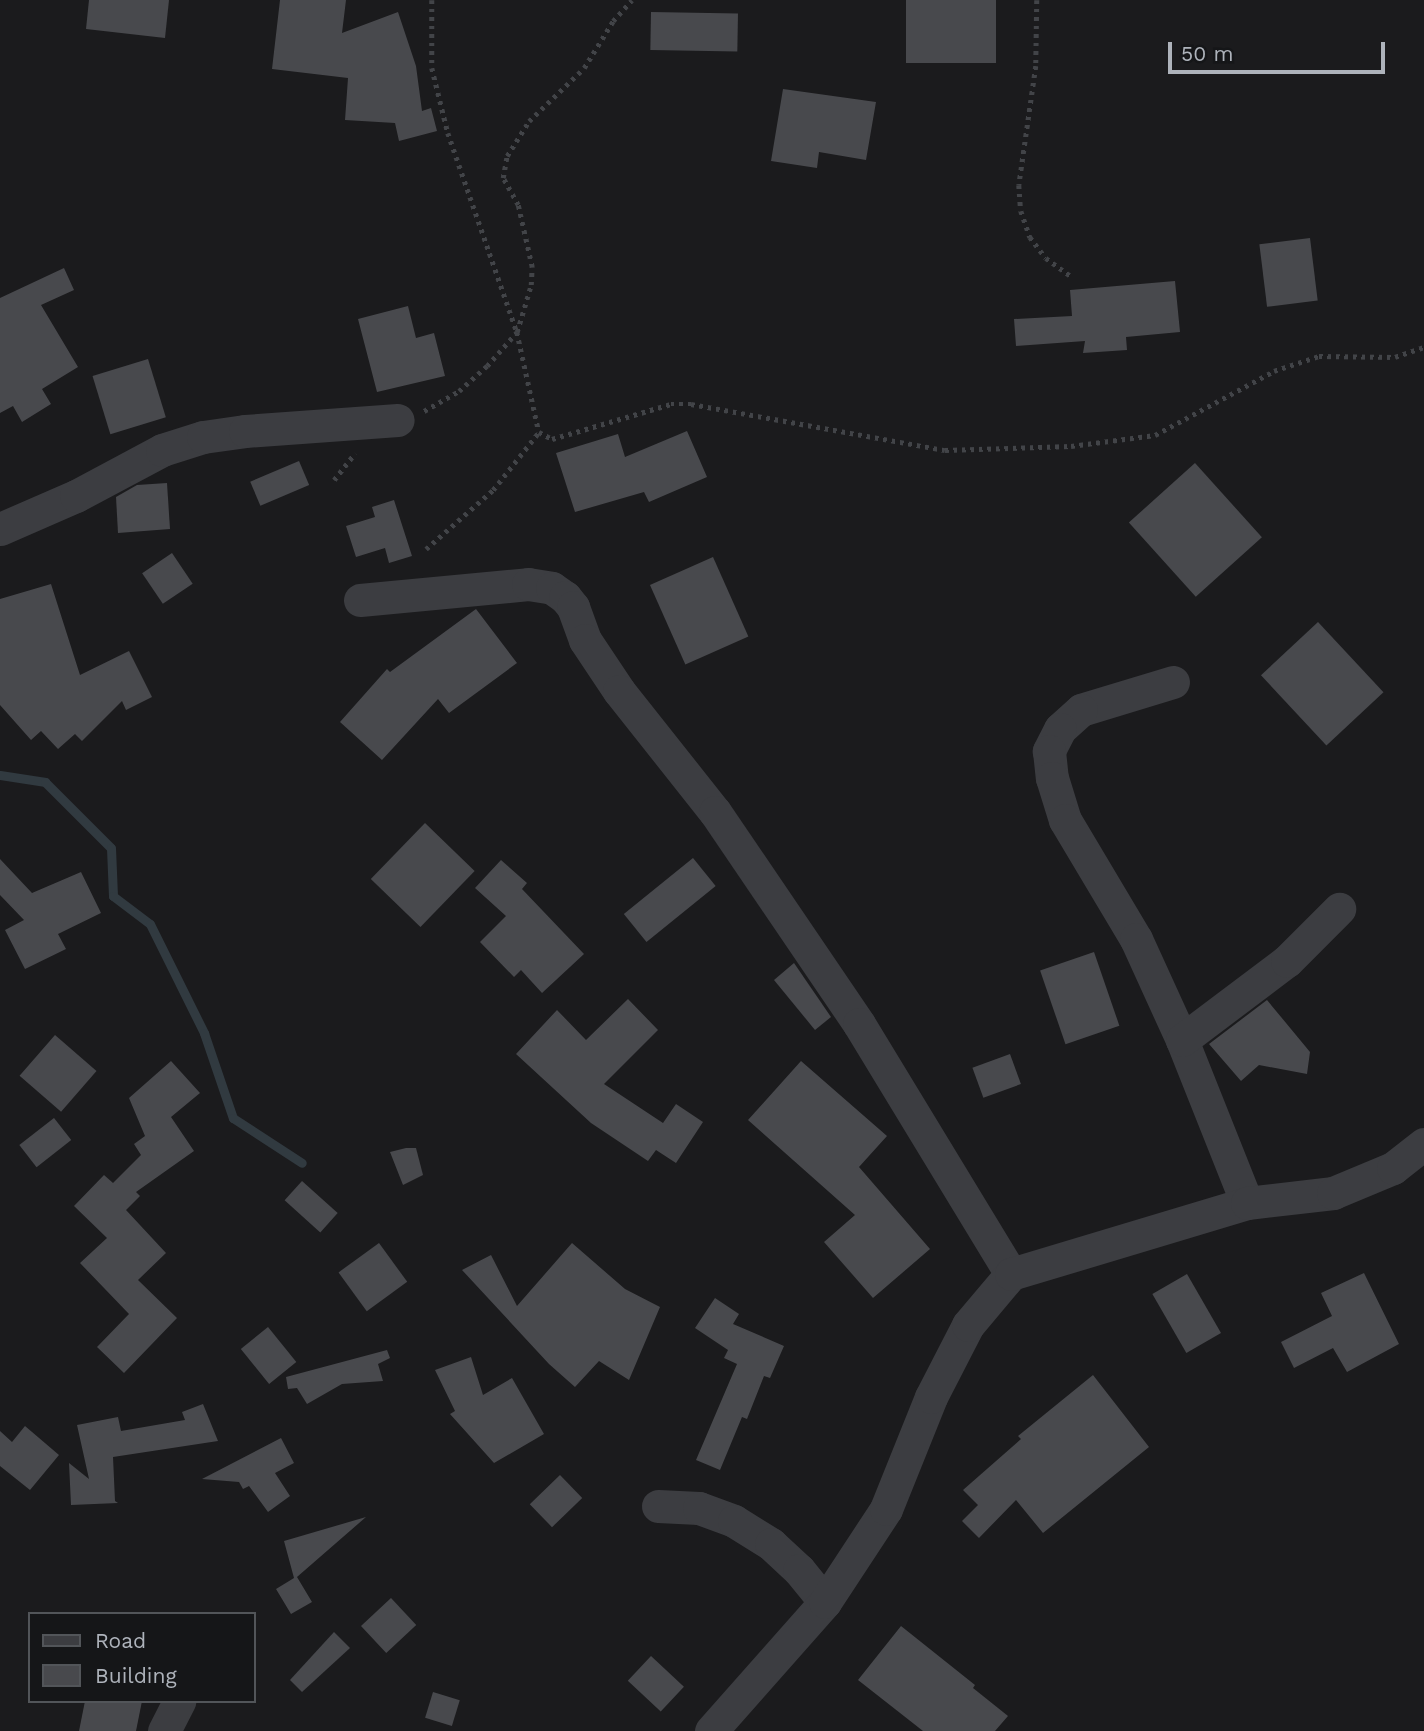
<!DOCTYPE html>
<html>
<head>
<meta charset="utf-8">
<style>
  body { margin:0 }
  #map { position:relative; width:1424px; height:1731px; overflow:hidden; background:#1b1b1d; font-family:"Work Sans",sans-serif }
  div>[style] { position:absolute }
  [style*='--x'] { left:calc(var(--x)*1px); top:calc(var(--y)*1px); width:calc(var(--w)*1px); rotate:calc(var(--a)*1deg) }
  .stream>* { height:9px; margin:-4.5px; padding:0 4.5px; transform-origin:4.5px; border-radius:4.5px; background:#313a40 }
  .building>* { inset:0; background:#48494d; transform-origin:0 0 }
  .path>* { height:4.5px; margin-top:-2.25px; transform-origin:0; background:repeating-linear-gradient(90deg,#424448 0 3.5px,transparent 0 8.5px) }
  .street>* { height:33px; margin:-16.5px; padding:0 16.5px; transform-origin:16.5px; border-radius:16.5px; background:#3c3d41 }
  span { translate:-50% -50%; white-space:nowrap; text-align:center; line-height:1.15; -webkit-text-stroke:5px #151618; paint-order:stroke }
  .legend { position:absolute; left:28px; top:1612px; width:228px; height:91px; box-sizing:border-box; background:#151618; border:2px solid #525559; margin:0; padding:9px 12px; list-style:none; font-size:21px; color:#aeb3bb }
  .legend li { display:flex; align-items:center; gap:14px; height:35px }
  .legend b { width:35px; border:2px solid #525559 }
  .scale { position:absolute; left:1168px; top:42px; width:217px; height:32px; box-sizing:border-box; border:4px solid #aeb3bb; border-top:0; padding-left:9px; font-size:21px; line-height:24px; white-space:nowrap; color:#aeb3bb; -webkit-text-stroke:5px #151618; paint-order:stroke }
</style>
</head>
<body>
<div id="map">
  <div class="stream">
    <i style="--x:0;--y:775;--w:46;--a:8.8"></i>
    <i style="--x:45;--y:782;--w:93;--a:45"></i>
    <i style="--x:111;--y:848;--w:48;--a:87.6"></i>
    <i style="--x:113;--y:896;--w:46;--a:37.1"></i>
    <i style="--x:150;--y:924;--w:122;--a:63.6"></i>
    <i style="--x:204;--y:1033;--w:90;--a:71.2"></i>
    <i style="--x:233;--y:1118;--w:82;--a:33.1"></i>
  </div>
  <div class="building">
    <i style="clip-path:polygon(89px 0,169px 0,165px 38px,86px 29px)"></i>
    <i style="clip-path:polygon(280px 0,346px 0,342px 33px,398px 12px,416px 66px,422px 111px,431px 108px,437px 131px,399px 141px,395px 123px,345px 120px,348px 78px,272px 69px)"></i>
    <i style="left:906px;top:0;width:90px;height:63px"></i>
    <i style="left:651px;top:12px;width:87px;height:38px;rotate:1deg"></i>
    <i style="clip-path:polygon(783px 89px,876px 102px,866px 160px,819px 152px,817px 168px,771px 161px)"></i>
    <i style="left:1310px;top:238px;width:63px;height:51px;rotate:83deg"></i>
    <i style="clip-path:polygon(64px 268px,74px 290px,41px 305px,78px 367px,42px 389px,51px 404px,22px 422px,13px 406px,0 413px,0 298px)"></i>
    <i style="clip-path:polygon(1175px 281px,1180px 332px,1126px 337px,1127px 350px,1083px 353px,1085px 341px,1016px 346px,1014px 319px,1072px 316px,1070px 290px)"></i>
    <i style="clip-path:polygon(408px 306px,416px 338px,434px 333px,445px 376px,377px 392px,358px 319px)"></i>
    <i style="left:148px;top:359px;width:61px;height:58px;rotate:73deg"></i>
    <i style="clip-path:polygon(687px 431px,707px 477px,649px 502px,644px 492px,575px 512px,556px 453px,618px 434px,625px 457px)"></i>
    <i style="left:299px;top:461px;width:26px;height:53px;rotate:67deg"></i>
    <i style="left:1195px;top:463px;width:100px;height:89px;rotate:48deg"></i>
    <i style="clip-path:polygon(167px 483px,170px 529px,118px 533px,116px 497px,137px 485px)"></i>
    <i style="clip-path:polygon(394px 500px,412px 556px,389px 563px,385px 548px,356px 557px,346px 526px,375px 517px,372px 507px)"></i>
    <i style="left:172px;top:553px;width:37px;height:36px;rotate:56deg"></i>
    <i style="left:713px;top:557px;width:87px;height:69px;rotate:66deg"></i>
    <i style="clip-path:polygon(51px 584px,80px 675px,129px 651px,152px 697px,126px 710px,122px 701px,82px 741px,75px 734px,58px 749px,41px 731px,31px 740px,0 705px,0 599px)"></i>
    <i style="clip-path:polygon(476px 609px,517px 663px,449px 713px,438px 699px,382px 760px,340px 722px,387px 669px,390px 672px)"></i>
    <i style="left:1318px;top:622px;width:96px;height:78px;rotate:47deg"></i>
    <i style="left:425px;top:823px;width:69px;height:78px;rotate:44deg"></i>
    <i style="left:693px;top:858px;width:36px;height:89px;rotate:51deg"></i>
    <i style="clip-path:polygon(0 859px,32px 893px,81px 872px,101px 913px,58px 934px,66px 949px,25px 969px,5px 930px,24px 920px,0 895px)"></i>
    <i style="clip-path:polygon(501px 860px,527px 883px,522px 889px,584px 954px,542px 993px,521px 970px,514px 977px,480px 942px,506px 916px,475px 888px)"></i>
    <i style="left:1094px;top:952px;width:78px;height:57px;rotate:71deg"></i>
    <i style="clip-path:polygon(794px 963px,831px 1017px,815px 1030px,774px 980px)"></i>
    <i style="clip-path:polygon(628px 999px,658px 1030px,604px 1084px,663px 1123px,676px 1104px,703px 1122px,676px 1163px,656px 1150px,648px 1161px,591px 1123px,516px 1054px,557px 1010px,586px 1040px)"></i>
    <i style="clip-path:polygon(1267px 1000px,1310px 1052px,1307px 1074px,1259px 1065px,1241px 1081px,1209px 1044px)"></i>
    <i style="left:55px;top:1035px;width:55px;height:54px;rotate:41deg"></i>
    <i style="left:1010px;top:1054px;width:32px;height:40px;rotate:70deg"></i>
    <i style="clip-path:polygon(171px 1061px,200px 1093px,171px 1117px,194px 1151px,136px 1192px,140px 1196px,126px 1210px,166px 1253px,138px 1280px,177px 1318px,124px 1373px,97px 1347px,129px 1314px,80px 1263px,107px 1238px,74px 1206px,104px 1175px,113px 1183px,141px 1155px,134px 1144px,145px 1136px,129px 1098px)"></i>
    <i style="clip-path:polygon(801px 1061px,887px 1136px,859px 1167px,930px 1249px,873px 1298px,824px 1242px,855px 1215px,748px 1120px)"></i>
    <i style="left:54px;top:1118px;width:28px;height:44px;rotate:52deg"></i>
    <i style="clip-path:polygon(406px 1148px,416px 1148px,423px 1175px,403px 1185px,390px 1152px)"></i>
    <i style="left:302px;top:1181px;width:48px;height:26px;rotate:42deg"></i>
    <i style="left:379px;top:1243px;width:48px;height:50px;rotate:54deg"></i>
    <i style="clip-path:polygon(572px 1243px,625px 1289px,660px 1307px,629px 1380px,599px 1361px,575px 1387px,549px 1364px,462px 1270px,491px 1255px,517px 1306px)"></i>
    <i style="clip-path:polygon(1364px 1273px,1399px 1344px,1347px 1372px,1333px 1348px,1294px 1368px,1281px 1342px,1332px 1316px,1321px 1293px)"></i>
    <i style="left:1187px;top:1274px;width:68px;height:40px;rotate:60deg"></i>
    <i style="clip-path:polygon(715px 1298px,739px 1314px,733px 1324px,784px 1346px,770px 1378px,764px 1376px,747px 1419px,742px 1417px,720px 1470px,696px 1460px,737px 1364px,724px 1358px,728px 1350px,695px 1328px)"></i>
    <i style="left:268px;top:1327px;width:45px;height:35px;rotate:51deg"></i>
    <i style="clip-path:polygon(387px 1350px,390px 1358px,378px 1364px,383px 1381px,342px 1384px,307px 1404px,297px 1388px,288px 1389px,286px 1377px)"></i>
    <i style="clip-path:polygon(471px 1357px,483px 1395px,512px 1378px,544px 1434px,494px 1463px,450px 1414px,455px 1411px,435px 1370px)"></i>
    <i style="clip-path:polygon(1093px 1375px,1149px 1447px,1043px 1533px,1016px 1500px,979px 1538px,962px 1521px,978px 1505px,963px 1490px,1021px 1439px,1018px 1436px)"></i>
    <i style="clip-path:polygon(203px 1404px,218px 1441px,113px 1457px,115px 1501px,118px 1503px,71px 1505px,69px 1463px,89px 1479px,77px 1425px,118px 1417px,121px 1431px,185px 1420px,182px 1412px)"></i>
    <i style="clip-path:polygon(25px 1426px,59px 1455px,30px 1490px,0 1466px,0 1431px,12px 1442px)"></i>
    <i style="clip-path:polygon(281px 1438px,294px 1463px,275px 1473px,290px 1496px,268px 1512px,249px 1486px,243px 1489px,239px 1482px,202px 1479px)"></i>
    <i style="left:560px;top:1475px;width:32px;height:42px;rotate:46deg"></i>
    <i style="clip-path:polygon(366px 1517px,297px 1577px,312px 1602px,291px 1614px,276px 1589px,294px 1578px,284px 1541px)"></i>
    <i style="left:391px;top:1598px;width:37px;height:41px;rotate:47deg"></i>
    <i style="clip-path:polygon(901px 1626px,975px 1685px,973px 1688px,1008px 1716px,995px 1731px,923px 1731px,858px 1680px)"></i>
    <i style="clip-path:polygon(334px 1632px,350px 1648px,302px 1692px,290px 1680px)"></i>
    <i style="left:651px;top:1656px;width:45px;height:34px;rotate:43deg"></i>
    <i style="left:433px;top:1692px;width:28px;height:27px;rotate:17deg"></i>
    <i style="clip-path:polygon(85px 1701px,142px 1701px,136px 1731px,79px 1731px)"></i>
  </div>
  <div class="path">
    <i style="--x:432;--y:0;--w:68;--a:90"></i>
    <i style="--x:432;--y:68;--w:67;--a:76.2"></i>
    <i style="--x:448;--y:133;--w:211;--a:70.9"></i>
    <i style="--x:517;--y:332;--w:102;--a:77.6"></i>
    <i style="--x:539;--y:432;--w:15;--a:28"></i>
    <i style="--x:552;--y:439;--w:124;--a:-16.4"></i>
    <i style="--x:671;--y:404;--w:20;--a:0"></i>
    <i style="--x:691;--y:404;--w:258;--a:10.3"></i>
    <i style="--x:945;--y:450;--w:126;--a:-1.8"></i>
    <i style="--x:1071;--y:446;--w:85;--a:-7.5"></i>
    <i style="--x:1155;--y:435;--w:135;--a:-28.3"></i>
    <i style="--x:1274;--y:371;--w:47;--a:-18.4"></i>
    <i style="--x:1319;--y:356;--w:76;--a:0.8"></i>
    <i style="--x:1395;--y:357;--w:31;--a:-19"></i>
    <i style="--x:1037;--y:0;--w:66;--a:90.9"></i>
    <i style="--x:1036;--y:66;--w:120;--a:98.1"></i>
    <i style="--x:1019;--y:185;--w:26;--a:86"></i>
    <i style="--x:1021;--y:211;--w:28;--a:71"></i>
    <i style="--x:1030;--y:237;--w:26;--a:53"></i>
    <i style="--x:1046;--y:258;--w:31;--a:36"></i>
    <i style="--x:424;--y:411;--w:40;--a:-29.7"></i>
    <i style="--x:459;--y:391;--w:38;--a:-42"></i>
    <i style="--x:487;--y:366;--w:45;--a:-48.6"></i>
    <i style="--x:517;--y:332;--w:49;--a:-73.4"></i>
    <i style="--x:531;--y:285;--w:18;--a:-87"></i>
    <i style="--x:532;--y:267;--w:64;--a:-102.7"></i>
    <i style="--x:518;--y:205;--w:31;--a:-119"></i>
    <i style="--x:503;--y:178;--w:22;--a:-80"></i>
    <i style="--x:507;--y:156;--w:41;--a:-57.8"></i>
    <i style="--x:529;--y:121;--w:76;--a:-43.9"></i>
    <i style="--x:584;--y:68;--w:55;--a:-58.3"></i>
    <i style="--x:613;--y:21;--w:28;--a:-48"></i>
    <i style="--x:334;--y:480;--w:34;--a:-52"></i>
    <i style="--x:426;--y:549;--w:89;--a:-41.4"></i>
    <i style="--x:493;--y:490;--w:74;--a:-51.6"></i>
  </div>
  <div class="street">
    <i style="--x:0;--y:529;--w:83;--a:-23.5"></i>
    <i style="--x:76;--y:496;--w:98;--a:-28.1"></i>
    <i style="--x:162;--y:450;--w:43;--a:-17.6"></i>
    <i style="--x:203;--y:437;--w:42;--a:-8.1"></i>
    <i style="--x:245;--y:431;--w:153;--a:-4.1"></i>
    <i style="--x:360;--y:600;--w:169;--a:-5.4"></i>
    <i style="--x:528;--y:584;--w:24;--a:9"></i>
    <i style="--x:552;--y:588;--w:16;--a:35"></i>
    <i style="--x:565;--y:597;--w:13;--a:51"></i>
    <i style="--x:573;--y:607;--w:35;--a:70"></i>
    <i style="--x:585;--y:640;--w:61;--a:56.3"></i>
    <i style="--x:619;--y:691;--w:154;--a:51.6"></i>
    <i style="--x:715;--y:812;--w:256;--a:55.8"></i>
    <i style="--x:859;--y:1024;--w:293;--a:58.7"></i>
    <i style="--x:1173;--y:682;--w:96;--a:163.1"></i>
    <i style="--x:1081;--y:710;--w:28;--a:138"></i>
    <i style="--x:1060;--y:729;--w:25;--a:117"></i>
    <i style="--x:1049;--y:751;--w:27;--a:84"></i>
    <i style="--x:1052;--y:778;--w:44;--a:72.8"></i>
    <i style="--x:1065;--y:820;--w:139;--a:59.2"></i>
    <i style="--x:1136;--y:939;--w:111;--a:65.5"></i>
    <i style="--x:1182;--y:1040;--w:175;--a:68.3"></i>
    <i style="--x:1182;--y:1040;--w:131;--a:-37"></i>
    <i style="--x:1287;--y:961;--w:74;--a:-45"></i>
    <i style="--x:658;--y:1506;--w:41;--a:2.8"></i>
    <i style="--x:699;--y:1508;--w:37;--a:20"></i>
    <i style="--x:734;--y:1521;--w:44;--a:31.9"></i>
    <i style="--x:771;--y:1544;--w:38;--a:43"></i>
    <i style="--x:799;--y:1570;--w:41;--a:50.9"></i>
    <i style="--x:164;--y:1731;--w:34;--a:-63"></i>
    <i style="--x:711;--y:1731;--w:172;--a:-48.5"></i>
    <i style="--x:825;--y:1602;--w:111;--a:-56.7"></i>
    <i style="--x:886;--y:1509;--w:121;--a:-68.1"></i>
    <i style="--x:931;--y:1397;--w:81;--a:-62.8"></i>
    <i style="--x:968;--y:1325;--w:67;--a:-49.9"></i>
    <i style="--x:1011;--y:1274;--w:246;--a:-16.7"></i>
    <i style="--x:1247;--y:1203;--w:87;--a:-6.6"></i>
    <i style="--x:1333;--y:1193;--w:65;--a:-22.6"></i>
    <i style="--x:1393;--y:1168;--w:39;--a:-38"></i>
  </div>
  <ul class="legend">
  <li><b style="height:9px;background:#3c3d41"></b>Road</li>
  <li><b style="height:19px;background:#48494d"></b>Building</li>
  </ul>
  <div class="scale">50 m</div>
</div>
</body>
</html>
